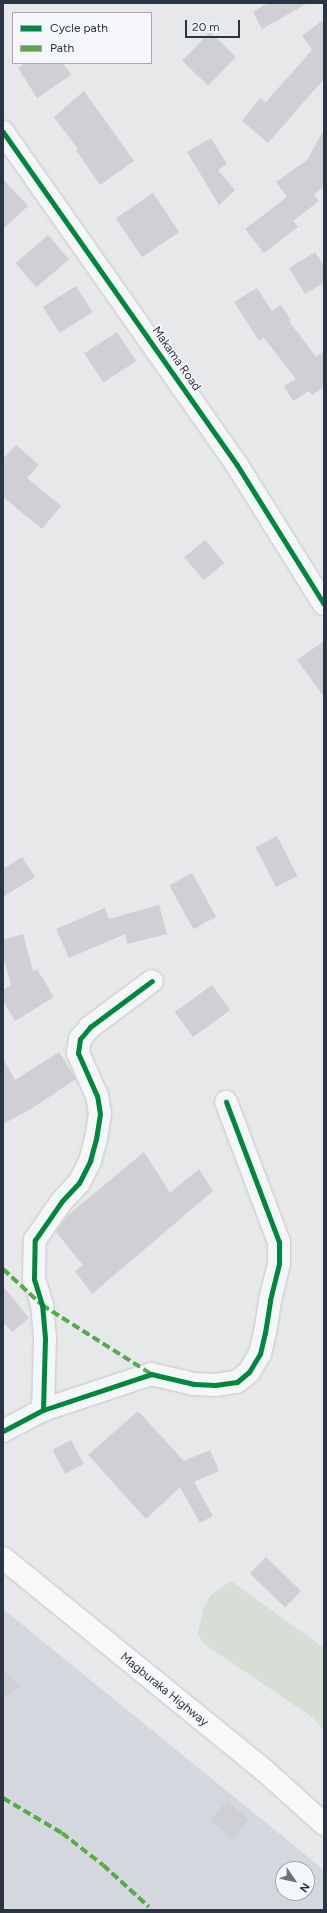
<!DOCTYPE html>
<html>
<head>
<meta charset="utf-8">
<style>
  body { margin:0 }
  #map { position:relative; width:327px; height:1913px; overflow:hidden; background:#e6e8ea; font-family:Figtree,sans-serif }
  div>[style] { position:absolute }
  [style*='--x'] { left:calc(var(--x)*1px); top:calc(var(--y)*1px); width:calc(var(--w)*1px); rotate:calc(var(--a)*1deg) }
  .built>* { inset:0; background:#d4d7dd }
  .green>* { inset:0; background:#d6ded6 }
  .building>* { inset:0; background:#ced0d3; transform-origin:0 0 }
  .roads { filter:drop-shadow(0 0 1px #c4c6c8) drop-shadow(0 0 1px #c4c6c8) }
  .minor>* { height:22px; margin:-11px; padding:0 11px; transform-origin:11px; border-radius:11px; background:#f5f6f7 }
  .major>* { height:22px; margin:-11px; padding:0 11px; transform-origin:11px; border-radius:11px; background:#f8f8f8 }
  .quiet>* { height:4px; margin-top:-2px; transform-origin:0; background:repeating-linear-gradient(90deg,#54ac47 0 8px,transparent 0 12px) }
  .cycleway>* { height:5px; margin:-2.5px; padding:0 2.5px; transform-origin:2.5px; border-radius:2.5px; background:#00873e }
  span { translate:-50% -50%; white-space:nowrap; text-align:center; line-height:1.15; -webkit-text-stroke:3.5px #f4f6f9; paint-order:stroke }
  .street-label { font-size:12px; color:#2b3445 }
  .frame { position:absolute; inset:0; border:4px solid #2b3445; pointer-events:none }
  .legend { position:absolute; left:12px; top:12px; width:140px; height:52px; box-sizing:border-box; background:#f4f6f9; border:1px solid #a4a8b1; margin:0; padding:5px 7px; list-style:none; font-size:12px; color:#2b3445 }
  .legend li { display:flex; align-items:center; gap:8px; height:20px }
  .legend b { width:20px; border:1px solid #a4a8b1 }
  .north { position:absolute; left:275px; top:1861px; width:40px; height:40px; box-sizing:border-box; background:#f4f6f9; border:1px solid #a4a8b1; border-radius:50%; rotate:124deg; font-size:11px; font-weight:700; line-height:16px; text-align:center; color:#2b3445 }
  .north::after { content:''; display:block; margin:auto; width:14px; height:18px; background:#6c737f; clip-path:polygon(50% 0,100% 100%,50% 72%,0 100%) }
  .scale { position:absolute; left:185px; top:20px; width:55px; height:18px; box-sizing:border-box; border:2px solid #2b3445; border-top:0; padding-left:5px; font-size:12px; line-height:14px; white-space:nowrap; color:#2b3445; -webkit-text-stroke:3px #f4f6f9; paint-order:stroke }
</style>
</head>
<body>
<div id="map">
  <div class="built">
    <i style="clip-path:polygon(evenodd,3px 1609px,324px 1870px,324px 1910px,3px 1910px,3px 1609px,283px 1869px,307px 1869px,307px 1893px,283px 1893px,283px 1869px)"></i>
  </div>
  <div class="green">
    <i style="clip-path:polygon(231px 1581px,324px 1648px,324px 1730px,312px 1717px,204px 1644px,198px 1634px,203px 1608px,211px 1595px)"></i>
  </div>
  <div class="building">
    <i style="clip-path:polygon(268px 3px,308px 3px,262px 29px,253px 12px)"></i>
    <i style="clip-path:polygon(324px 19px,324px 79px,268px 143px,242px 121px,260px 98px,266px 102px,312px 50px,302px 36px)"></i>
    <i style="left:210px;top:32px;width:36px;height:40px;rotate:44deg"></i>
    <i style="clip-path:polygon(25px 63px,63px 63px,71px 75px,37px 98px,18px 68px)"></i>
    <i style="clip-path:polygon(84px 91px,134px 161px,100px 185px,76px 150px,78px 149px,54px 117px)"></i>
    <i style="clip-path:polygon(324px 129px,324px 187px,314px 194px,319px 201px,293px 221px,298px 227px,264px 253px,245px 229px,287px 197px,276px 182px,307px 160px)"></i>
    <i style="clip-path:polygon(211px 138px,227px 164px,218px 170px,235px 190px,219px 205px,187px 152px)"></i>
    <i style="clip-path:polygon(3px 179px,28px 206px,3px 229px)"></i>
    <i style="left:153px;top:193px;width:47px;height:45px;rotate:56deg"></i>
    <i style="left:48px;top:235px;width:32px;height:43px;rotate:49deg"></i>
    <i style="clip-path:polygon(315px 252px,324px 266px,324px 283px,305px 294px,289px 268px)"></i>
    <i style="left:76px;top:286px;width:31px;height:39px;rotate:58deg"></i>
    <i style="clip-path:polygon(257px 288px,272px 311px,281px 305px,291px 320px,289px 321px,316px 357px,324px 351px,324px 387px,312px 395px,309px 391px,293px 401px,284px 386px,296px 379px,264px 338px,259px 341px,234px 302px)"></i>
    <i style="left:117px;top:332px;width:35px;height:39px;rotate:57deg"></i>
    <i style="clip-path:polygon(16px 445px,39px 465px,27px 478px,61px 506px,42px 529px,3px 497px,3px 459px)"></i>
    <i style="left:205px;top:540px;width:30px;height:27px;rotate:50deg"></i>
    <i style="clip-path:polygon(324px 641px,324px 697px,297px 660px)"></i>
    <i style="left:277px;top:836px;width:45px;height:24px;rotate:63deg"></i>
    <i style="clip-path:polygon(22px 857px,35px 877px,3px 897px,3px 869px)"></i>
    <i style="left:192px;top:873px;width:50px;height:26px;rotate:61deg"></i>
    <i style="clip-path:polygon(159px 905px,167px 934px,127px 944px,125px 934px,69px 958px,56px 929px,105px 908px,109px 919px)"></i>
    <i style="clip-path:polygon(23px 934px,33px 971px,37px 969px,54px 997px,15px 1021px,3px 1001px,3px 990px,11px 985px,3px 956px,3px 940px)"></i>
    <i style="left:212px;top:985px;width:31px;height:46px;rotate:54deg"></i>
    <i style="clip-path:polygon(59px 1052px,76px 1079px,31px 1109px,3px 1124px,3px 1058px,15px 1080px)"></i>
    <i style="clip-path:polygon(144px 1152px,170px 1193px,199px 1169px,213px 1191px,92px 1294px,75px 1271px,83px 1265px,56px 1232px,67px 1216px)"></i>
    <i style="clip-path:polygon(3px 1286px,29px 1318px,12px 1332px,3px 1322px)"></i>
    <i style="clip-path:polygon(138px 1411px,184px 1461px,210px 1450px,219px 1471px,194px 1482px,213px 1516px,200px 1523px,180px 1487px,146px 1519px,88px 1455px)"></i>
    <i style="left:71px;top:1440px;width:27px;height:21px;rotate:62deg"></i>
    <i style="left:266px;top:1557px;width:49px;height:23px;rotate:44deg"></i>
    <i style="clip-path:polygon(3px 1670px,21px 1686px,3px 1699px)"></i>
    <i style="left:227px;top:1801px;width:29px;height:25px;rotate:41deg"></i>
  </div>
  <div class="roads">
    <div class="minor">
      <i style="--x:3;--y:132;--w:407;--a:54.9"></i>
      <i style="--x:237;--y:465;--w:164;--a:58"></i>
      <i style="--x:43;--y:1410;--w:72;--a:-88.4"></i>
      <i style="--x:45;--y:1338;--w:33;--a:-95"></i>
      <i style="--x:42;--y:1305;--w:27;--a:-107"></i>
      <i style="--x:34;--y:1279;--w:39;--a:-89"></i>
      <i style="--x:35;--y:1240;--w:47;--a:-55.3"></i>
      <i style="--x:62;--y:1201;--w:25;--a:-47"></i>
      <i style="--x:79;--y:1183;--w:25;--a:-63"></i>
      <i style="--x:90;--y:1161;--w:23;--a:-75"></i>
      <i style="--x:96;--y:1139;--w:25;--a:-81"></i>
      <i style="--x:100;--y:1114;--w:18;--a:-99"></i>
      <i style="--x:97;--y:1096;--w:47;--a:-113.8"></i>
      <i style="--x:78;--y:1053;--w:14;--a:-82"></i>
      <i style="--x:80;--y:1039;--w:16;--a:-50"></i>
      <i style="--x:90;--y:1027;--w:77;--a:-36.6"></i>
      <i style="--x:3;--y:1431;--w:45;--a:-27.7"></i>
      <i style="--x:43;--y:1410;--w:114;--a:-18.4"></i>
      <i style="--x:151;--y:1374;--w:44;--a:13.1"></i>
      <i style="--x:194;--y:1384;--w:21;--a:3"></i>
      <i style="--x:215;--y:1385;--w:22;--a:-8"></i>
      <i style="--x:237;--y:1382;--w:16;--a:-40"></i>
      <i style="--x:249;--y:1372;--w:21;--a:-59"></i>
      <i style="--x:260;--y:1354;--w:22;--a:-77"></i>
      <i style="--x:265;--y:1333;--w:33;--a:-81"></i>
      <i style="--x:270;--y:1300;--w:38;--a:-76"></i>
      <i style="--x:279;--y:1263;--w:21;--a:-90"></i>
      <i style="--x:279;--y:1242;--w:150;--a:-110.7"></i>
    </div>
    <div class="major">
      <i style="--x:3;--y:1558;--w:336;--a:39.1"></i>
      <i style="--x:264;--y:1770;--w:81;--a:42"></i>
    </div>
  </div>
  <div class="quiet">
    <i style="--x:3;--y:1269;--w:53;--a:42.7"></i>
    <i style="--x:42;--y:1305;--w:129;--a:32.3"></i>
    <i style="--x:3;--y:1798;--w:69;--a:30.7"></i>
    <i style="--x:62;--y:1833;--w:52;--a:38"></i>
    <i style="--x:103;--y:1865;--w:62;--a:42.4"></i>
  </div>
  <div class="cycleway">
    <i style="--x:3;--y:132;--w:407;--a:54.9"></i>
    <i style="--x:237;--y:465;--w:164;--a:58"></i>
    <i style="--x:43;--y:1410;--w:72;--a:-88.4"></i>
    <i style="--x:45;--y:1338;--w:33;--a:-95"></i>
    <i style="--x:42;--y:1305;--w:27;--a:-107"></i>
    <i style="--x:34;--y:1279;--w:39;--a:-89"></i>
    <i style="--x:35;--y:1240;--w:47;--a:-55.3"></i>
    <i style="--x:62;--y:1201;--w:25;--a:-47"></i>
    <i style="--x:79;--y:1183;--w:25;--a:-63"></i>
    <i style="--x:90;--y:1161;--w:23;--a:-75"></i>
    <i style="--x:96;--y:1139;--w:25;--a:-81"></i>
    <i style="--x:100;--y:1114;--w:18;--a:-99"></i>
    <i style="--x:97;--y:1096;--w:47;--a:-113.8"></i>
    <i style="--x:78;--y:1053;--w:14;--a:-82"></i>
    <i style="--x:80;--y:1039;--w:16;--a:-50"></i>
    <i style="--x:90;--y:1027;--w:77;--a:-36.6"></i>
    <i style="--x:3;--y:1431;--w:45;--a:-27.7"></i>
    <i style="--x:43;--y:1410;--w:114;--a:-18.4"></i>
    <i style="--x:151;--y:1374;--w:44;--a:13.1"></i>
    <i style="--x:194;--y:1384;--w:21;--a:3"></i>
    <i style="--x:215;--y:1385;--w:22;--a:-8"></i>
    <i style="--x:237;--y:1382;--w:16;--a:-40"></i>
    <i style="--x:249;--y:1372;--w:21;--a:-59"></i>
    <i style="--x:260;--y:1354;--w:22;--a:-77"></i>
    <i style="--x:265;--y:1333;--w:33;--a:-81"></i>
    <i style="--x:270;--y:1300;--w:38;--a:-76"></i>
    <i style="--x:279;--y:1263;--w:21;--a:-90"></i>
    <i style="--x:279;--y:1242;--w:150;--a:-110.7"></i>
  </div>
  <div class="street-label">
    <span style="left:176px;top:359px;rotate:55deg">Makama Road</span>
    <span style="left:164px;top:1690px;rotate:39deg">Magburaka Highway</span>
  </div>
  <div class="frame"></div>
  <ul class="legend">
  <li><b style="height:5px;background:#00873e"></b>Cycle path</li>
  <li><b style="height:5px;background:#54ac47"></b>Path</li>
  </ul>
  <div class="north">N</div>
  <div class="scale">20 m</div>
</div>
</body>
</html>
